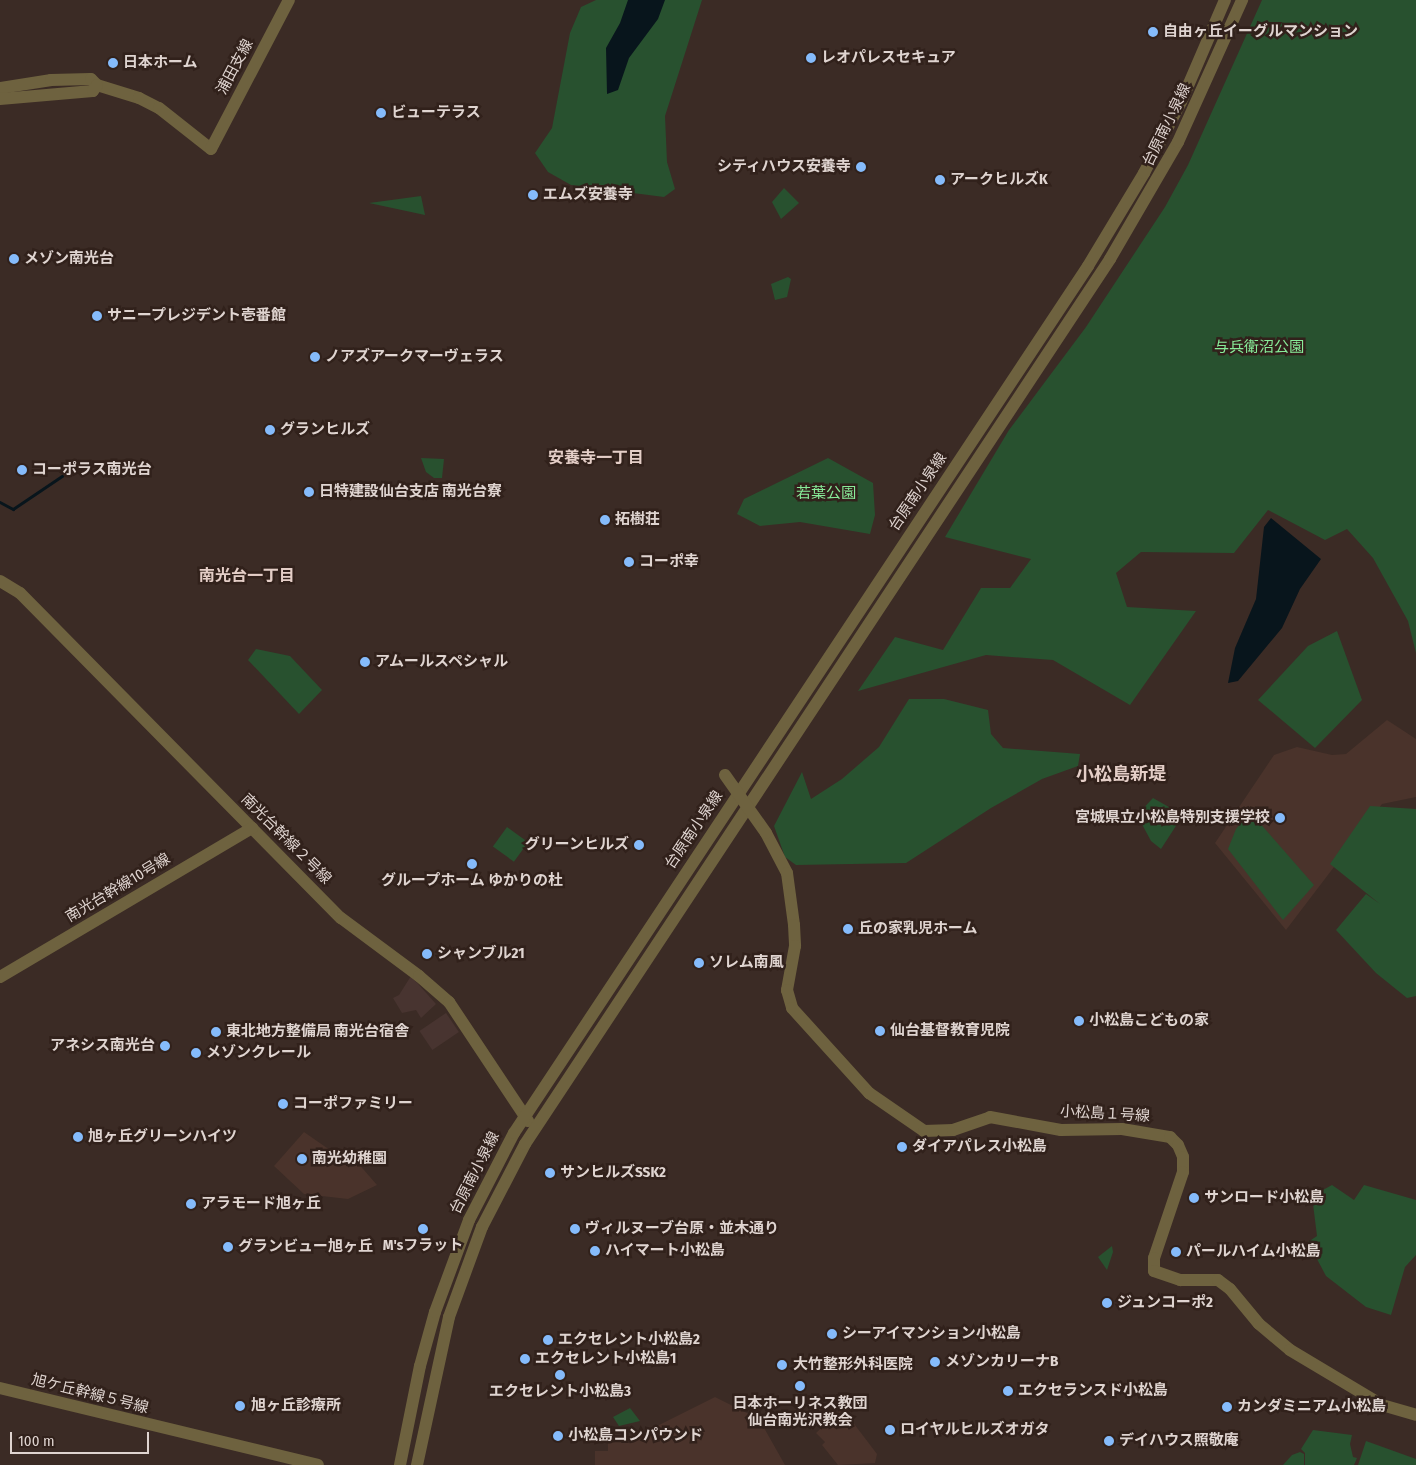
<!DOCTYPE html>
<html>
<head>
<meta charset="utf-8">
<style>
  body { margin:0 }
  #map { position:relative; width:1416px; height:1465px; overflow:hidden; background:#3b2b25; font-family:"Fira Sans Condensed","Noto Sans JP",sans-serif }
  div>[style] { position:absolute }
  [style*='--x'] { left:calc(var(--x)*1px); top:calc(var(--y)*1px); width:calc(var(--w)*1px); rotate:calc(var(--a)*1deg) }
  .built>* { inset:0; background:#4a332b }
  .industrial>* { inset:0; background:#483430; transform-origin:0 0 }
  .green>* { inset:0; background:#28512f; transform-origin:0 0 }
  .water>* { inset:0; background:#08151c }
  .stream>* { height:2.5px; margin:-1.25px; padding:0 1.25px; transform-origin:1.25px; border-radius:1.25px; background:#08151c }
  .tertiary>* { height:12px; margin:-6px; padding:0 6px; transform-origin:6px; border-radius:6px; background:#6e623f }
  .tertiary-bridge>* { height:12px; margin:-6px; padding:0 6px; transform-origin:6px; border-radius:6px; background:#6e623f }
  .dots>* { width:14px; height:14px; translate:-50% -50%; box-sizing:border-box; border:2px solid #31211b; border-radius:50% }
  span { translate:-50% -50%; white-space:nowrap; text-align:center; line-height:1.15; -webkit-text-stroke:5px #31211b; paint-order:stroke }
  .poi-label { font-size:15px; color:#dfd4d0; font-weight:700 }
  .left { translate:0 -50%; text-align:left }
  .right { translate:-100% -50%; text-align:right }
  .street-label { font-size:15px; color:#dfd4d0 }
  .park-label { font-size:15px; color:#88ec99 }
  .neighbourhood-label { font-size:16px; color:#e4cec7; font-weight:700 }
  .quarter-label { font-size:18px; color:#e4cec7; font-weight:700 }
  .scale { position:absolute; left:10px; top:1432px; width:139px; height:22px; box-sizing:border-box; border:2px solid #dfd4d0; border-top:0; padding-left:6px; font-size:15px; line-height:18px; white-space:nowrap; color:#dfd4d0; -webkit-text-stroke:4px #31211b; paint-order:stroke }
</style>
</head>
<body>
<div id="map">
  <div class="built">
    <i style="clip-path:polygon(1387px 720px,1416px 739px,1416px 797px,1382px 804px,1286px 930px,1215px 843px,1274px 755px,1297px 747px,1332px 755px,1346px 754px)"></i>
    <i style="clip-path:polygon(304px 1132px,353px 1166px,357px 1162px,377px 1185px,348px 1199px,304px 1194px,274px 1166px)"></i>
    <i style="clip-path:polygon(715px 1397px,759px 1419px,785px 1465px,595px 1465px,595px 1451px,608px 1451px,608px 1439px,639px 1435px)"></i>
    <i style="clip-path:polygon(842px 1408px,877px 1454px,875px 1463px,838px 1465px,822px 1445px,825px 1442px,816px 1433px)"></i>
  </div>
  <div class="industrial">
    <i style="clip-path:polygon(411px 976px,436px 1004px,421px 1018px,416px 1010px,402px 1013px,393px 998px,399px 995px)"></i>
    <i style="left:446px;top:1013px;width:23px;height:32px;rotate:56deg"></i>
  </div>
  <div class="green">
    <i style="clip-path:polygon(596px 0,702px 0,665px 116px,667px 162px,675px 189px,664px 197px,571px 185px,548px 172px,535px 153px,552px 128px,570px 33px,581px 7px)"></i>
    <i style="clip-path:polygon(1262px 0,1416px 0,1416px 653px,1408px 621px,1373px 558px,1347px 529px,1325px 540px,1268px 510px,1234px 553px,1141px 552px,1116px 573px,1127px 607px,1196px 611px,1130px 705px,1053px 660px,986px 655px,858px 691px,895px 637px,943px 650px,981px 588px,1010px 588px,1031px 559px,945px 537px,1009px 430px,1086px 327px,1165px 207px,1188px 165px)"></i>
    <i style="clip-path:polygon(784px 188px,799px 203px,781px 219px,772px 202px)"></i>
    <i style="clip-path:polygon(421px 196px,425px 215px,369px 203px)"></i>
    <i style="clip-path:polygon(788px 277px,791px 279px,787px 297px,775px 300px,771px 284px)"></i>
    <i style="clip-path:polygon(421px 458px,444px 459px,442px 478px,434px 478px,426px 472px)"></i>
    <i style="clip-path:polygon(828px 458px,873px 483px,875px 515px,870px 534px,800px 522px,760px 526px,737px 514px,744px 499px)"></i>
    <i style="clip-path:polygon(1337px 631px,1362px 700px,1315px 748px,1258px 700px,1308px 646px)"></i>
    <i style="clip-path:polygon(256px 649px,290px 656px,322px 690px,299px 714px,248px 660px)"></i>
    <i style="clip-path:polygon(909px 699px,944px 699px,988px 710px,991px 734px,1003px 748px,1080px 754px,1078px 766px,1042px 779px,991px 808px,906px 863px,796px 865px,785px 857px,774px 826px,802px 772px,811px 799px,842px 779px,879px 747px)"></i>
    <i style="clip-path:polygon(1153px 798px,1183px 815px,1161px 849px,1151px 841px,1137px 815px)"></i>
    <i style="clip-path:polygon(1370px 806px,1416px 809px,1416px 996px,1407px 998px,1376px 973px,1336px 930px,1366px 894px,1380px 904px,1330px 864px)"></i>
    <i style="clip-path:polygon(1250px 812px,1314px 885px,1283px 920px,1228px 849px,1236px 829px)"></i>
    <i style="left:507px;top:827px;width:26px;height:24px;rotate:36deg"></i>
    <i style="clip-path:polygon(1332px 1185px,1354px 1200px,1364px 1185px,1416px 1200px,1416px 1255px,1405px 1267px,1391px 1315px,1366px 1307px,1326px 1276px,1308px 1242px,1317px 1236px,1312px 1196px)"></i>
    <i style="clip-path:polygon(1112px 1246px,1113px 1252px,1107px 1270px,1098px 1257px)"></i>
    <i style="clip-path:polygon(630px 1408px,640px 1421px,619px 1426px,613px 1417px)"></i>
    <i style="clip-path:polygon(1313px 1430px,1352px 1435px,1350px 1444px,1353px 1457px,1357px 1458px,1354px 1465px,1305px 1465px,1305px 1453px,1301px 1449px)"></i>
    <i style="clip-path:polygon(1366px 1441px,1416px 1459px,1416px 1465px,1358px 1465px)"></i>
    <i style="clip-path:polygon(1300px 1452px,1304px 1454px,1304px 1465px,1283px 1465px,1292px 1455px)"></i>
  </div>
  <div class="water">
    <i style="clip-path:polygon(628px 0,665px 0,658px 19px,629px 58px,618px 90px,607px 94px,606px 48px,620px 23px)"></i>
    <i style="clip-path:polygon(1271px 518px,1321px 559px,1300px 589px,1282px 628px,1238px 681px,1228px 683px,1235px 648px,1256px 599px,1264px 527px)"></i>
  </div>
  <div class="stream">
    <i style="--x:0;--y:502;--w:15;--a:28"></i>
    <i style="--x:13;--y:509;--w:59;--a:-34"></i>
  </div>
  <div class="tertiary">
    <i style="--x:0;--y:88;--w:52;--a:-8.9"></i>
    <i style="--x:51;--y:80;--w:40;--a:-1.4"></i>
    <i style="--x:91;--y:79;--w:8;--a:45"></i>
    <i style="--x:97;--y:85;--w:44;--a:17.2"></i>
    <i style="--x:139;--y:98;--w:22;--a:27"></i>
    <i style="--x:159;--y:108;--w:66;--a:38.3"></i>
    <i style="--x:211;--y:149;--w:168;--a:-62.4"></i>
    <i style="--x:0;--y:99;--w:93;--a:-4.9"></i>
    <i style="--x:93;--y:91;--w:7;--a:-56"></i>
    <i style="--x:0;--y:581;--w:23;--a:31"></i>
    <i style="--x:20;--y:593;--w:457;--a:45.4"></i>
    <i style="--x:341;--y:918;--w:97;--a:36.6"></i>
    <i style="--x:419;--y:976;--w:40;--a:41"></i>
    <i style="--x:449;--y:1002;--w:143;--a:56.4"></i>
    <i style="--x:766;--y:833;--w:45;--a:62.3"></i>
    <i style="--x:787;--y:873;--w:52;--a:82.3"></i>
    <i style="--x:794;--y:925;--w:21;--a:87"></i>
    <i style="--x:795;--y:946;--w:45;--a:100.3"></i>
    <i style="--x:787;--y:990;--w:19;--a:74"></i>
    <i style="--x:792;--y:1008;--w:115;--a:47.8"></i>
    <i style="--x:869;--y:1093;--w:67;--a:34.6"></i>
    <i style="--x:924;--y:1131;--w:29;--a:-2"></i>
    <i style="--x:953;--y:1130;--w:39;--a:-19"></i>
    <i style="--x:990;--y:1117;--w:72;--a:10.4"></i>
    <i style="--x:1061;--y:1130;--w:61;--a:-0.9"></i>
    <i style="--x:1122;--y:1129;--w:49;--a:9.5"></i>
    <i style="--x:1170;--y:1137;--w:11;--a:45"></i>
    <i style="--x:1178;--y:1145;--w:13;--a:67"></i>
    <i style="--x:1183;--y:1157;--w:15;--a:90"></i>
    <i style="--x:1183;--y:1172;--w:91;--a:108.6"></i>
    <i style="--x:1154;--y:1258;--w:13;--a:90"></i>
    <i style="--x:1154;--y:1271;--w:28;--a:19"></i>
    <i style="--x:1180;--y:1280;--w:38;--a:0"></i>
    <i style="--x:1218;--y:1280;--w:15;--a:37"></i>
    <i style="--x:1230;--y:1289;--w:45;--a:50.4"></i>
    <i style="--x:1259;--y:1324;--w:40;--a:40"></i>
    <i style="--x:1290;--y:1350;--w:107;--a:30.9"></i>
    <i style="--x:1382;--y:1405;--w:35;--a:16"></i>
    <i style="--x:0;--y:977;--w:293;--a:-30.6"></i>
    <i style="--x:0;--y:1388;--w:327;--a:13.6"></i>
    <i style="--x:400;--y:1465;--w:101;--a:-78.6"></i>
    <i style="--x:420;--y:1366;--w:56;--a:-74.5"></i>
    <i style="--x:435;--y:1312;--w:98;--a:-69.7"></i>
    <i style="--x:469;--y:1220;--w:98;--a:-62.7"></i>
    <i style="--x:514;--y:1133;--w:1040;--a:-56.49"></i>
    <i style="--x:1088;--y:266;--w:109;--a:-58.9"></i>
    <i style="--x:1144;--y:173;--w:80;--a:-62.5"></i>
    <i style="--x:1181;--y:102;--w:111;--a:-66.7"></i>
    <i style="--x:417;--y:1465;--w:151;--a:-77.8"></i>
    <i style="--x:449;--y:1317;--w:96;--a:-69.9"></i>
    <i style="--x:482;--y:1227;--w:93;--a:-62.6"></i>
    <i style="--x:525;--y:1144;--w:1061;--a:-56.53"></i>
    <i style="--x:1110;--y:259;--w:135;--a:-59.8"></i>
    <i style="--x:1178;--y:142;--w:156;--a:-65.7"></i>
  </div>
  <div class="tertiary-bridge">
    <i style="--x:725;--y:775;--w:71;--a:54.7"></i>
  </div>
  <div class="dots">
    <i style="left:1153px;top:32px;background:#85bbfb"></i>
    <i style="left:811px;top:58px;background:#85bbfb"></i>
    <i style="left:113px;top:63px;background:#85bbfb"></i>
    <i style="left:381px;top:113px;background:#85bbfb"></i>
    <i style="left:861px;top:167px;background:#85bbfb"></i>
    <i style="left:940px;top:180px;background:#85bbfb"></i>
    <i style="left:533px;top:195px;background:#85bbfb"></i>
    <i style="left:14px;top:259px;background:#85bbfb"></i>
    <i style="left:97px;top:316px;background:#85bbfb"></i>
    <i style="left:315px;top:357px;background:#85bbfb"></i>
    <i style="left:270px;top:430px;background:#85bbfb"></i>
    <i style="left:22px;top:470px;background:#85bbfb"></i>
    <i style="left:309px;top:492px;background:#85bbfb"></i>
    <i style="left:605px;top:520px;background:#85bbfb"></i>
    <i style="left:629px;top:562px;background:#85bbfb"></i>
    <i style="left:365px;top:662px;background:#85bbfb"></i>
    <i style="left:1280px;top:818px;background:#85bbfb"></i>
    <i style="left:639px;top:845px;background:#85bbfb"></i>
    <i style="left:472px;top:864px;background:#85bbfb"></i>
    <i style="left:848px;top:929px;background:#85bbfb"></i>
    <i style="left:427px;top:954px;background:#85bbfb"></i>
    <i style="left:699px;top:963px;background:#85bbfb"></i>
    <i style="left:1079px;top:1021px;background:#85bbfb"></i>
    <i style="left:880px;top:1031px;background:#85bbfb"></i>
    <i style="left:216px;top:1032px;background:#85bbfb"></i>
    <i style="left:165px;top:1046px;background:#85bbfb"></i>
    <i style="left:196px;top:1053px;background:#85bbfb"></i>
    <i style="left:283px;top:1104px;background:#85bbfb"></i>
    <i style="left:78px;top:1137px;background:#85bbfb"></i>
    <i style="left:902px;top:1147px;background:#85bbfb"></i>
    <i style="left:302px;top:1159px;background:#85bbfb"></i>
    <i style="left:550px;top:1173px;background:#85bbfb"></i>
    <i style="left:1194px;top:1198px;background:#85bbfb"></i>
    <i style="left:191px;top:1204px;background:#85bbfb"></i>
    <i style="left:423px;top:1229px;background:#85bbfb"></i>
    <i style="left:575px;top:1229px;background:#85bbfb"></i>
    <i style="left:228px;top:1247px;background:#85bbfb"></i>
    <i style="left:595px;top:1251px;background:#85bbfb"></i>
    <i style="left:1176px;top:1252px;background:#85bbfb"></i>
    <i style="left:1107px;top:1303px;background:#85bbfb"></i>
    <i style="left:832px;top:1334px;background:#85bbfb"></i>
    <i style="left:548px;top:1340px;background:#85bbfb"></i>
    <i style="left:525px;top:1359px;background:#85bbfb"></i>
    <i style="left:935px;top:1362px;background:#85bbfb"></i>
    <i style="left:782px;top:1365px;background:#85bbfb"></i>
    <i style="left:560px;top:1375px;background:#85bbfb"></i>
    <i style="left:800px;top:1386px;background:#85bbfb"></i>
    <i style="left:1008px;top:1391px;background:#85bbfb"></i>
    <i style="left:240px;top:1406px;background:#85bbfb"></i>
    <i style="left:1227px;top:1407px;background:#85bbfb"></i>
    <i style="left:890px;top:1430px;background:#85bbfb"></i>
    <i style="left:558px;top:1436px;background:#85bbfb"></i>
    <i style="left:1109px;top:1441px;background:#85bbfb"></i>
  </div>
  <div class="poi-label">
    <span class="left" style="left:1163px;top:32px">自由ヶ丘イーグルマンション</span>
    <span class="left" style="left:821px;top:58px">レオパレスセキュア</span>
    <span class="left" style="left:123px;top:63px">日本ホーム</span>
    <span class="left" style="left:391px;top:113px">ビューテラス</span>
    <span class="right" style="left:851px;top:167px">シティハウス安養寺</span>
    <span class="left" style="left:950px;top:180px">アークヒルズK</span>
    <span class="left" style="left:543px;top:195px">エムズ安養寺</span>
    <span class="left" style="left:24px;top:259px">メゾン南光台</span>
    <span class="left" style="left:107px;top:316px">サニープレジデント壱番館</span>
    <span class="left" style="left:325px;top:357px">ノアズアークマーヴェラス</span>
    <span class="left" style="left:280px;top:430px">グランヒルズ</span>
    <span class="left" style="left:32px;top:470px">コーポラス南光台</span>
    <span class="left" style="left:319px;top:492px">日特建設仙台支店 南光台寮</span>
    <span class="left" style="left:615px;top:520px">拓樹荘</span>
    <span class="left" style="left:639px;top:562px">コーポ幸</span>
    <span class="left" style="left:375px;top:662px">アムールスペシャル</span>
    <span class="right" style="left:1270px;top:818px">宮城県立小松島特別支援学校</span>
    <span class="right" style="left:629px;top:845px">グリーンヒルズ</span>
    <span style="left:472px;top:881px">グループホーム ゆかりの杜</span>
    <span class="left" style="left:858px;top:929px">丘の家乳児ホーム</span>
    <span class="left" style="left:437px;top:954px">シャンブル21</span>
    <span class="left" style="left:709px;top:963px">ソレム南風</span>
    <span class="left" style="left:1089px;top:1021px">小松島こどもの家</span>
    <span class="left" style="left:890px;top:1031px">仙台基督教育児院</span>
    <span class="left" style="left:226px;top:1032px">東北地方整備局 南光台宿舎</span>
    <span class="right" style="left:155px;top:1046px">アネシス南光台</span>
    <span class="left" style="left:206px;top:1053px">メゾンクレール</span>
    <span class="left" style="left:293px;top:1104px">コーポファミリー</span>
    <span class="left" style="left:88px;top:1137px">旭ヶ丘グリーンハイツ</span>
    <span class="left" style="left:912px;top:1147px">ダイアパレス小松島</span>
    <span class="left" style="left:312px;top:1159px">南光幼稚園</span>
    <span class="left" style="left:560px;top:1173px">サンヒルズSSK2</span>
    <span class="left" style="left:1204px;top:1198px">サンロード小松島</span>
    <span class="left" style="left:201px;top:1204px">アラモード旭ヶ丘</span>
    <span class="left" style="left:585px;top:1229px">ヴィルヌーブ台原・並木通り</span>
    <span style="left:423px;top:1246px">M'sフラット</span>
    <span class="left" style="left:238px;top:1247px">グランビュー旭ヶ丘</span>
    <span class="left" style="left:605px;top:1251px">ハイマート小松島</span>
    <span class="left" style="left:1186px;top:1252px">パールハイム小松島</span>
    <span class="left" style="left:1117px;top:1303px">ジュンコーポ2</span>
    <span class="left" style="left:842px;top:1334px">シーアイマンション小松島</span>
    <span class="left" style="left:558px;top:1340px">エクセレント小松島2</span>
    <span class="left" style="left:535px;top:1359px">エクセレント小松島1</span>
    <span class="left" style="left:945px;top:1362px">メゾンカリーナB</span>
    <span class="left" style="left:793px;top:1365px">大竹整形外科医院</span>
    <span class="left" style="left:1018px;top:1391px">エクセランスド小松島</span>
    <span style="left:560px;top:1392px">エクセレント小松島3</span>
    <span style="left:800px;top:1412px">日本ホーリネス教団<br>仙台南光沢教会</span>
    <span class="left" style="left:251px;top:1406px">旭ヶ丘診療所</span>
    <span class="left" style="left:1237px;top:1407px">カンダミニアム小松島</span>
    <span class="left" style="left:900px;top:1430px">ロイヤルヒルズオガタ</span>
    <span class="left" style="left:568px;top:1436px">小松島コンパウンド</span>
    <span class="left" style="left:1119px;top:1441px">デイハウス照敬庵</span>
  </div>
  <div class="street-label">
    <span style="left:235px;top:67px;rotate:-62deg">浦田支線</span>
    <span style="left:1167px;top:125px;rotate:-64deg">台原南小泉線</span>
    <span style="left:918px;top:492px;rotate:-56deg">台原南小泉線</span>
    <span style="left:694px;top:830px;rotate:-56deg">台原南小泉線</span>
    <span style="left:286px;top:839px;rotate:45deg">南光台幹線２号線</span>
    <span style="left:118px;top:888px;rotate:-31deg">南光台幹線10号線</span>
    <span style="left:1105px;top:1114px;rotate:3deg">小松島１号線</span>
    <span style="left:475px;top:1173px;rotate:-63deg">台原南小泉線</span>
    <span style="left:90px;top:1394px;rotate:14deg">旭ケ丘幹線５号線</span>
  </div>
  <div class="park-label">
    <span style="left:1259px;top:348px">与兵衛沼公園</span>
    <span style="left:826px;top:494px">若葉公園</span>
  </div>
  <div class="neighbourhood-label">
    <span style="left:596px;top:458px">安養寺一丁目</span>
    <span style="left:247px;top:576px">南光台一丁目</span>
  </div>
  <div class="quarter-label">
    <span style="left:1121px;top:774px">小松島新堤</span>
  </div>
  <div class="scale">100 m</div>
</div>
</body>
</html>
